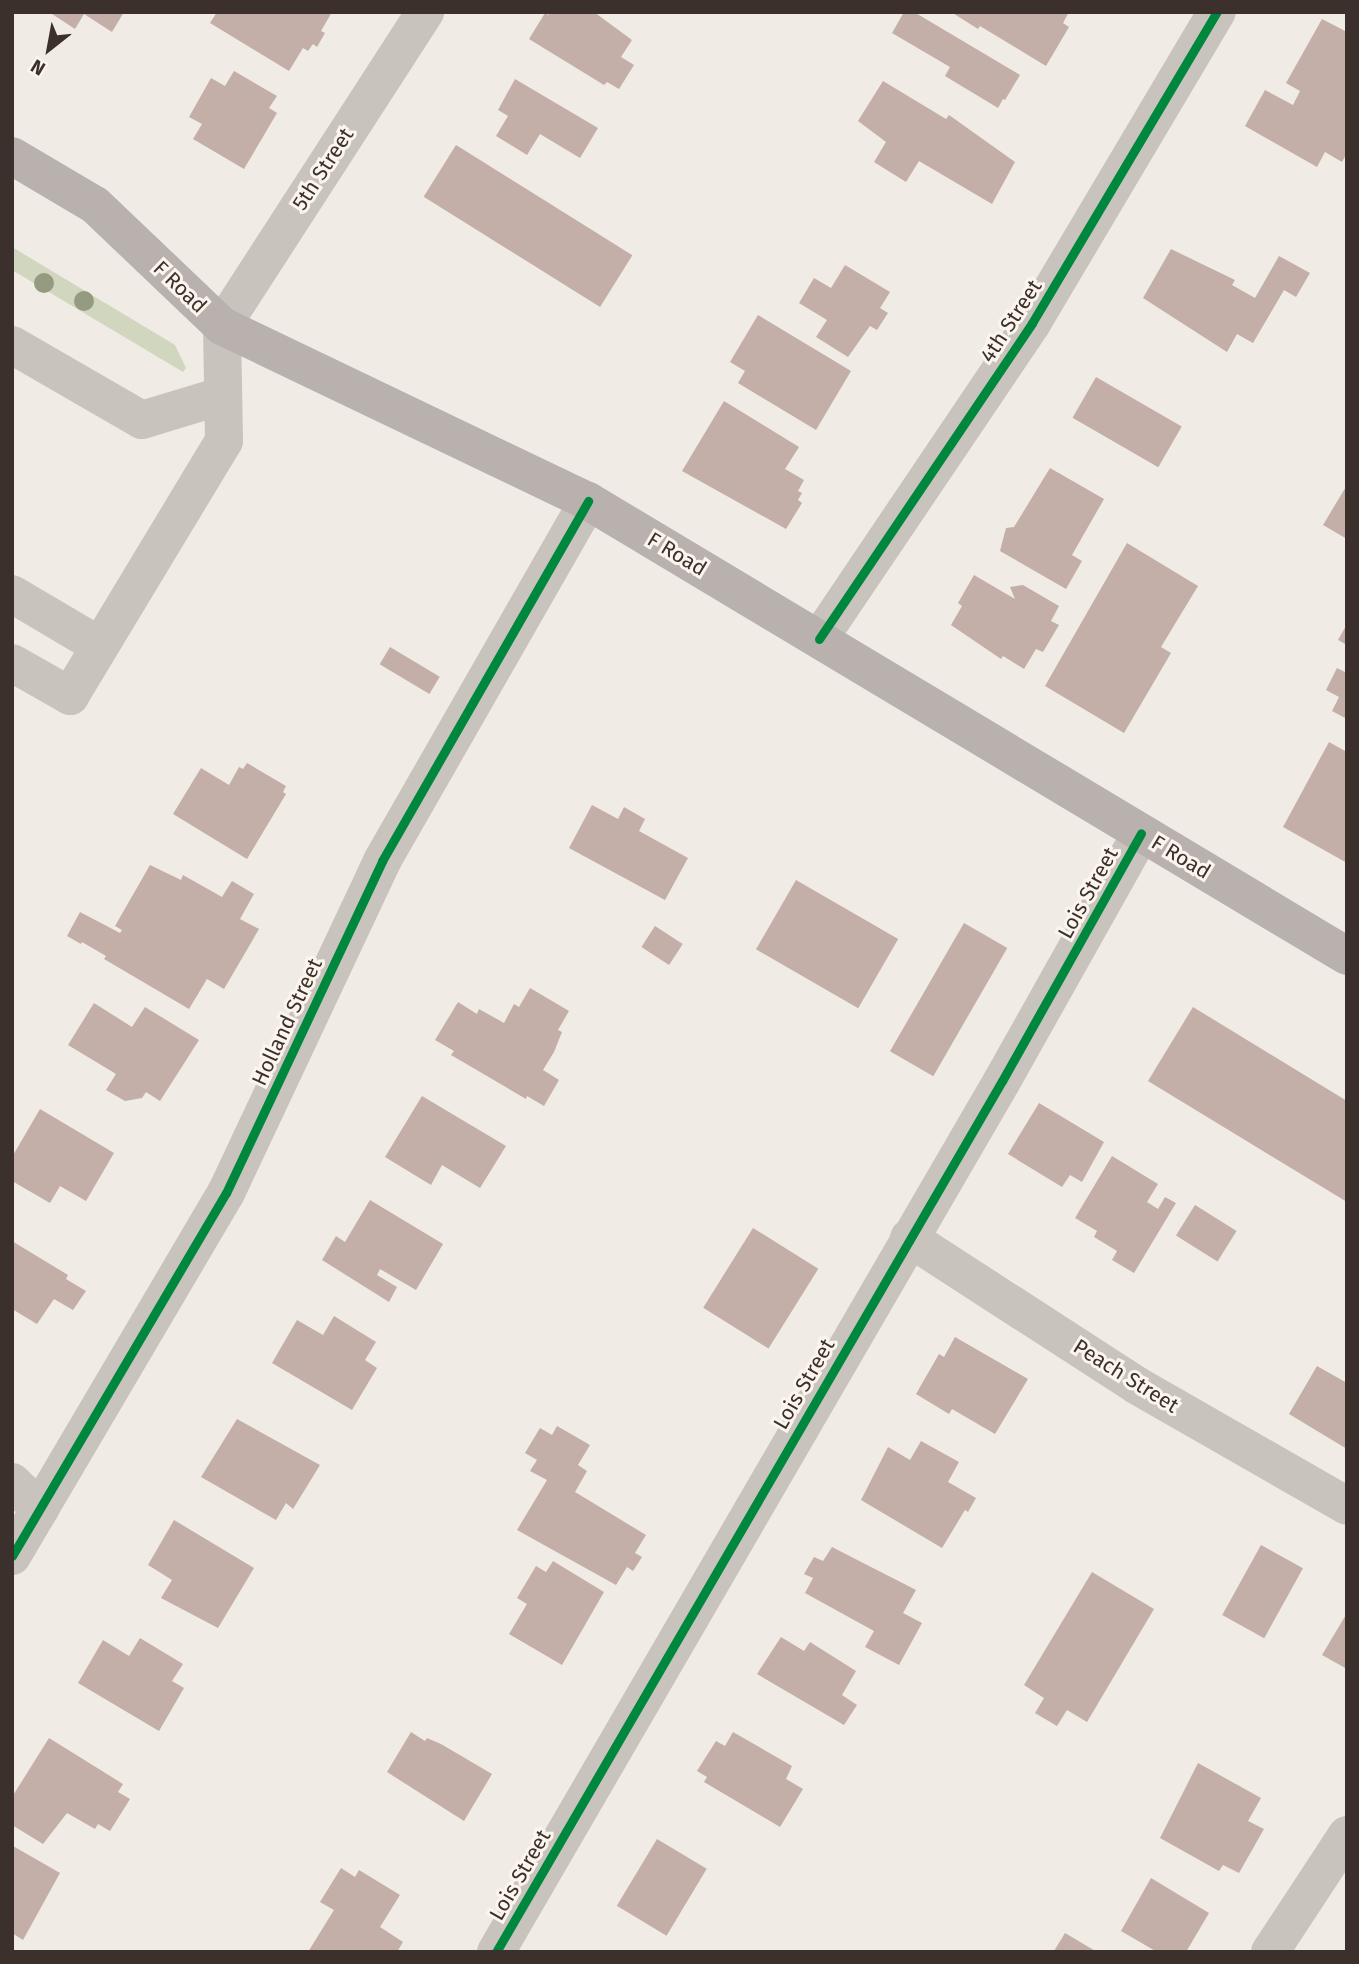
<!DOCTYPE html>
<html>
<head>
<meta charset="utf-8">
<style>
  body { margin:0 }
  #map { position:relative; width:1359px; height:1964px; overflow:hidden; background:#f0ebe5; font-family:"Fira Sans",sans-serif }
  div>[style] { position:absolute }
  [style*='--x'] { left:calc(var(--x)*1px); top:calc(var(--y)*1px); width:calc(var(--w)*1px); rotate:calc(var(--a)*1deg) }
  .green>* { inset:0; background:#d1d6bf }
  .building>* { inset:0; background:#c3afa7; transform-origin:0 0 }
  .minor>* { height:38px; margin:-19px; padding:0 19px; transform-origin:19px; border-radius:19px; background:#c9c3be }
  .major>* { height:38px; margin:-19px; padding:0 19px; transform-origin:19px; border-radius:19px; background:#b8b1ad }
  .cycleway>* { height:9px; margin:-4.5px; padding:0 4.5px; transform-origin:4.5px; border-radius:4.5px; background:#00873e }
  .trees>* { width:20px; height:20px; margin:-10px; border-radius:50%; background:#959b80 }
  span { translate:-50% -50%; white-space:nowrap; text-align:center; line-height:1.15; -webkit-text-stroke:6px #fbf5ee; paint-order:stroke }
  .street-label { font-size:21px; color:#3b302b }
  .frame { position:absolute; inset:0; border:14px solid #3b302b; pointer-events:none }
  .north { position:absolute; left:14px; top:14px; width:70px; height:70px; -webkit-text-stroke:5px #fbf5ee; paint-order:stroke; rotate:211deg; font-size:19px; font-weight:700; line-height:28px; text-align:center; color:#3b302b }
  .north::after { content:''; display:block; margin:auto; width:24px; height:32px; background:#3b302b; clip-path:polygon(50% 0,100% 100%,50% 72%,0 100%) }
</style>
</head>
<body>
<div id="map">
  <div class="green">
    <i style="clip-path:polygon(12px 247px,175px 345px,186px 368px,183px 372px,12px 270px)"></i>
  </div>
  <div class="building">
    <i style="clip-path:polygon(49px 12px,124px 12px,112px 32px,84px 14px,75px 29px)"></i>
    <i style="clip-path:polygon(217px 12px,332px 12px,321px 31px,325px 33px,317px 47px,313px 44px,308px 51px,303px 48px,289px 71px,210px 23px)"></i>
    <i style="clip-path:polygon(550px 12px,594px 12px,632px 40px,621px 57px,634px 65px,619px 89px,607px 82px,604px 85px,529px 39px,545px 13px,548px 15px)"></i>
    <i style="clip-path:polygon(904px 12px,914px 12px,1020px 75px,1005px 100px,1003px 99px,998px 108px,945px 76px,950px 67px,892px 33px)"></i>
    <i style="clip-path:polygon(951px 12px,1069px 12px,1063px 23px,1069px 27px,1046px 66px,980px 26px,978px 29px)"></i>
    <i style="clip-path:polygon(1322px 19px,1347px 32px,1347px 153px,1342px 162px,1325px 152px,1317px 167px,1245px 126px,1265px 90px,1293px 105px,1300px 91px,1286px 83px)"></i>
    <i style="clip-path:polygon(234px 71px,277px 96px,269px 108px,277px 113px,244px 169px,193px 139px,202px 124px,189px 117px,211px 78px,225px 86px)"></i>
    <i style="clip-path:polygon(515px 79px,598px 128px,580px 158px,540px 134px,527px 155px,496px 136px,508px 116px,498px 110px)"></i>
    <i style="clip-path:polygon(883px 81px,946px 119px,949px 115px,1015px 162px,992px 204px,919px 161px,906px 182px,874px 162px,886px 142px,858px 121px)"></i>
    <i style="left:456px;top:145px;width:208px;height:61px;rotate:32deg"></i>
    <i style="clip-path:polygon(1171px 249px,1235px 280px,1232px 285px,1255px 298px,1279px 256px,1310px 273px,1296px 297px,1284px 290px,1253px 343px,1237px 334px,1227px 352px,1143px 298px)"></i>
    <i style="clip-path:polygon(845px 265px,890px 292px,880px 308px,888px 313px,877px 330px,870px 326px,848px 357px,816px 337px,827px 320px,799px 303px,814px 278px,831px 288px)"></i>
    <i style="clip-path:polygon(758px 315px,851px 371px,816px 430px,738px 383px,745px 371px,730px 362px)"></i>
    <i style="left:1096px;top:377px;width:99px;height:47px;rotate:30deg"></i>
    <i style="clip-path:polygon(724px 401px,799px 447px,785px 469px,804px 480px,798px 491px,802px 493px,798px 500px,802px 503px,786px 529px,682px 471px)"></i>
    <i style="clip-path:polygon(1050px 468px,1104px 499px,1072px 555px,1082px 561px,1066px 589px,1000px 551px,1006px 528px,1014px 527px)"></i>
    <i style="clip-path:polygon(1347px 485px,1347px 539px,1323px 525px)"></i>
    <i style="clip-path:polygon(1127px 543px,1198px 586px,1161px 647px,1171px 653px,1124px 733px,1045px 686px)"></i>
    <i style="clip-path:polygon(974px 575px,1015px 599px,1010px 587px,1023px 585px,1059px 606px,1051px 621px,1059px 625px,1043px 652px,1036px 649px,1024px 669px,1003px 656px,1001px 659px,951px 625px,962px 606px,958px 603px)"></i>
    <i style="clip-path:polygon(1347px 624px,1347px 645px,1338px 640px)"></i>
    <i style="left:390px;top:647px;width:58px;height:20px;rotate:31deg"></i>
    <i style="clip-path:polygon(1337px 668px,1347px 673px,1347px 719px,1332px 711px,1339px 697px,1326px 690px)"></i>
    <i style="clip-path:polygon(1329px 742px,1347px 752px,1347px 863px,1283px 827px)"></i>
    <i style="clip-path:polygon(247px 763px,286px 786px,283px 792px,286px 794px,247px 859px,173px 814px,201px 768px,229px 785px,239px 767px,243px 769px)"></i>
    <i style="clip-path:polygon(592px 805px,618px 819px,624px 807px,645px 819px,639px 831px,688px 858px,665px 900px,569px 848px)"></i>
    <i style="clip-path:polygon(150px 865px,181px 880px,183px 875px,222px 897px,232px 881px,254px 894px,240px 919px,259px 929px,224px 989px,207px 979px,189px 1009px,104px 959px,106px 956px,82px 942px,81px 944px,67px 936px,80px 912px,120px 933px,122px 930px,115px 926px)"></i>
    <i style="left:796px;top:880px;width:118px;height:80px;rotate:30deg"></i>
    <i style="left:964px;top:923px;width:50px;height:148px;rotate:30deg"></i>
    <i style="left:655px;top:926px;width:33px;height:25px;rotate:33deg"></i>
    <i style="clip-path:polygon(530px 988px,569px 1011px,558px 1030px,562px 1032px,554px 1052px,543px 1070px,559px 1080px,544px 1106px,527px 1096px,526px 1099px,451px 1055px,454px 1051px,435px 1040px,458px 1002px,477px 1014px,479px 1009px,504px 1023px,514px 1004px,519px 1007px)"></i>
    <i style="clip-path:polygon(94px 1003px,132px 1027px,145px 1007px,199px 1040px,160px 1101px,146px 1092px,142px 1098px,125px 1101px,106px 1090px,116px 1074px,68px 1045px)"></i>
    <i style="clip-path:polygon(1193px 1007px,1347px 1101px,1347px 1202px,1148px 1081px)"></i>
    <i style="clip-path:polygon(422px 1096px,506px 1146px,480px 1188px,442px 1165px,431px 1185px,385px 1157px)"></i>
    <i style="clip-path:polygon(1039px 1103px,1104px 1142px,1082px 1182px,1070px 1175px,1062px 1187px,1008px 1154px)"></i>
    <i style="clip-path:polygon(40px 1109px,114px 1153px,86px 1201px,60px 1186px,50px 1203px,12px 1181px,12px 1157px)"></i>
    <i style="clip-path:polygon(1112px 1156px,1158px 1184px,1147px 1202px,1158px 1209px,1165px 1197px,1176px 1203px,1134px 1273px,1112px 1260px,1117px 1251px,1094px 1237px,1097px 1231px,1075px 1218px)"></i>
    <i style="clip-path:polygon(370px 1200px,443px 1244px,416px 1290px,380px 1269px,377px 1275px,397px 1287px,389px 1302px,322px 1260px,336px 1236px,345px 1242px)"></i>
    <i style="left:1195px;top:1205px;width:49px;height:36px;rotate:32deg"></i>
    <i style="left:753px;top:1228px;width:77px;height:94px;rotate:32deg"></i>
    <i style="clip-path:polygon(12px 1241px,68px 1275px,66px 1279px,86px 1291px,73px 1310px,54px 1299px,37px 1324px,12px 1309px)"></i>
    <i style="clip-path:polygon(334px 1316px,376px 1342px,365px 1360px,377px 1368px,352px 1410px,272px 1363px,297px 1320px,323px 1335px)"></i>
    <i style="clip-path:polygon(955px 1337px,1028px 1379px,995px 1434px,952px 1409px,949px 1414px,916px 1394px,939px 1354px,944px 1357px)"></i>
    <i style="clip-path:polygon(1317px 1366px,1347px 1383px,1347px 1449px,1289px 1414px)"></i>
    <i style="clip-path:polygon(237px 1419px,320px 1465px,293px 1509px,286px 1503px,276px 1520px,201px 1477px)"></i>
    <i style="clip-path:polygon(557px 1426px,590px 1445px,578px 1465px,587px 1471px,575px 1492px,646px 1535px,635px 1553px,642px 1557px,633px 1571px,627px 1567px,616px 1585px,517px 1530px,547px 1480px,530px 1471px,537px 1460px,525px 1453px,540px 1428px,552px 1435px)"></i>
    <i style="clip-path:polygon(921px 1441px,959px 1462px,948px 1482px,976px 1498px,968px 1512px,965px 1510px,942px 1548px,861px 1500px,888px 1447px,910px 1460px)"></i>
    <i style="clip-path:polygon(174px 1520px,254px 1568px,218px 1628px,161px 1598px,172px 1580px,148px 1565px)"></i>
    <i style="left:1261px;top:1545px;width:48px;height:80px;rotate:29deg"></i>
    <i style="clip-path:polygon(832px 1547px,916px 1590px,903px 1613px,922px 1623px,899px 1665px,865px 1647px,874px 1631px,805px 1593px,813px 1578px,804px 1574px,814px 1557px,823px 1561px)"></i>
    <i style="clip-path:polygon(553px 1561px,604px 1592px,562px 1665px,509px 1634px,527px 1604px,517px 1598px,536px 1566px,546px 1572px)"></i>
    <i style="clip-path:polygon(1092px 1572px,1154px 1609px,1087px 1722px,1067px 1710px,1057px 1726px,1035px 1713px,1044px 1698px,1024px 1685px)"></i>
    <i style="clip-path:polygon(1347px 1613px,1347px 1669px,1322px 1655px)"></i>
    <i style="clip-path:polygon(781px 1637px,804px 1651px,810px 1642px,856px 1671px,842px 1695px,857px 1705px,844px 1725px,757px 1674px)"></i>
    <i style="clip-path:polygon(140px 1638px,183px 1664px,172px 1681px,184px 1688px,159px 1731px,78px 1683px,103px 1640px,129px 1656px)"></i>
    <i style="clip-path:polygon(411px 1732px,425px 1741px,427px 1738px,441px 1744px,492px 1774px,464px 1821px,387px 1772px)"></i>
    <i style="clip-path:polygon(733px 1732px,792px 1766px,786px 1779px,803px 1789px,780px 1827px,704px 1782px,707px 1777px,697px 1771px,716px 1741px,725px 1746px)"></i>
    <i style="clip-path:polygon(49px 1738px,123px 1784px,118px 1792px,130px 1799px,110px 1831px,98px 1824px,95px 1829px,67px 1813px,43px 1844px,12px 1825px,12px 1797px)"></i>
    <i style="clip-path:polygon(1198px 1763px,1261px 1798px,1248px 1821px,1264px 1829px,1239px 1873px,1223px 1865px,1219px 1871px,1160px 1838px)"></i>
    <i style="left:657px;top:1839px;width:58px;height:78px;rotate:31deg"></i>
    <i style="clip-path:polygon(13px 1846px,60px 1873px,23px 1940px,12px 1933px)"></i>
    <i style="clip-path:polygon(341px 1868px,355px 1877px,359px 1870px,400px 1895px,380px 1927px,403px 1942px,397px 1952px,308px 1952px,334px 1910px,320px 1902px)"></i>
    <i style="clip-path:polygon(1151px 1878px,1209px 1913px,1186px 1952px,1157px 1952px,1121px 1931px)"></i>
    <i style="clip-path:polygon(1065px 1933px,1097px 1952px,1054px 1951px)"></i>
  </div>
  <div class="minor">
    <i style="--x:12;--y:345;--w:150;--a:30"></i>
    <i style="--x:142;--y:420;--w:83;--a:-16.9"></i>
    <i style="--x:12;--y:594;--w:102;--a:30.6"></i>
    <i style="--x:819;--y:639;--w:381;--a:-56"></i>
    <i style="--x:1032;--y:323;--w:362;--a:-59.3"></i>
    <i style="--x:12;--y:663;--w:67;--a:29.6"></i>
    <i style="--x:70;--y:696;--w:298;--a:-58.9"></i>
    <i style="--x:224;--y:441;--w:115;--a:-91"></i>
    <i style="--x:222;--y:326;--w:374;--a:-57.1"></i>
    <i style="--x:909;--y:1238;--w:270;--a:32.9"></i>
    <i style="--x:1136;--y:1385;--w:243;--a:29.8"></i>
    <i style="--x:12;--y:1482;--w:39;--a:44"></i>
    <i style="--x:12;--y:1556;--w:421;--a:-59.5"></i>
    <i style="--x:226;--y:1193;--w:367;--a:-64.8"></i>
    <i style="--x:382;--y:861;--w:415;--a:-60.2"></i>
    <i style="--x:496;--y:1952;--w:1007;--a:-59.85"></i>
    <i style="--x:1002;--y:1081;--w:284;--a:-60.7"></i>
    <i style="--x:1270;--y:1952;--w:140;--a:-56.7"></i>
  </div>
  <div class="major">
    <i style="--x:12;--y:156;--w:96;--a:30.6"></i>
    <i style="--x:95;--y:205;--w:175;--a:43.6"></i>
    <i style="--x:222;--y:326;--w:406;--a:25.6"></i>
    <i style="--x:588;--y:501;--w:885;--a:30.94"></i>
  </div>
  <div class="cycleway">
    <i style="--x:819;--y:639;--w:381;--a:-56"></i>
    <i style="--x:1032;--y:323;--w:362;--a:-59.3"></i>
    <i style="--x:12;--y:1556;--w:421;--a:-59.5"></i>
    <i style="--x:226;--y:1193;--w:367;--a:-64.8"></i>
    <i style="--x:382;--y:861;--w:415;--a:-60.2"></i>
    <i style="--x:496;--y:1952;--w:1007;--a:-59.85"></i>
    <i style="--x:1002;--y:1081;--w:284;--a:-60.7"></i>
  </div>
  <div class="trees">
    <i style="left:44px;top:283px"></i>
    <i style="left:84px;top:301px"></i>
  </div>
  <div class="street-label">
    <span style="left:323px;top:169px;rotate:-57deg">5th Street</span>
    <span style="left:180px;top:287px;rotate:44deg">F Road</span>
    <span style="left:1011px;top:321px;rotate:-57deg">4th Street</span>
    <span style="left:677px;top:554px;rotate:31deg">F Road</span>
    <span style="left:1181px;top:857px;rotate:31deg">F Road</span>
    <span style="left:1088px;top:893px;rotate:-61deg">Lois Street</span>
    <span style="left:287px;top:1022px;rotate:-65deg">Holland Street</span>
    <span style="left:1126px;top:1376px;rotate:32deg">Peach Street</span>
    <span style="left:804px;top:1384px;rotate:-60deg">Lois Street</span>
    <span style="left:520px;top:1875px;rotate:-60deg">Lois Street</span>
  </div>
  <div class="frame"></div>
  <div class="north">N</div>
</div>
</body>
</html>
